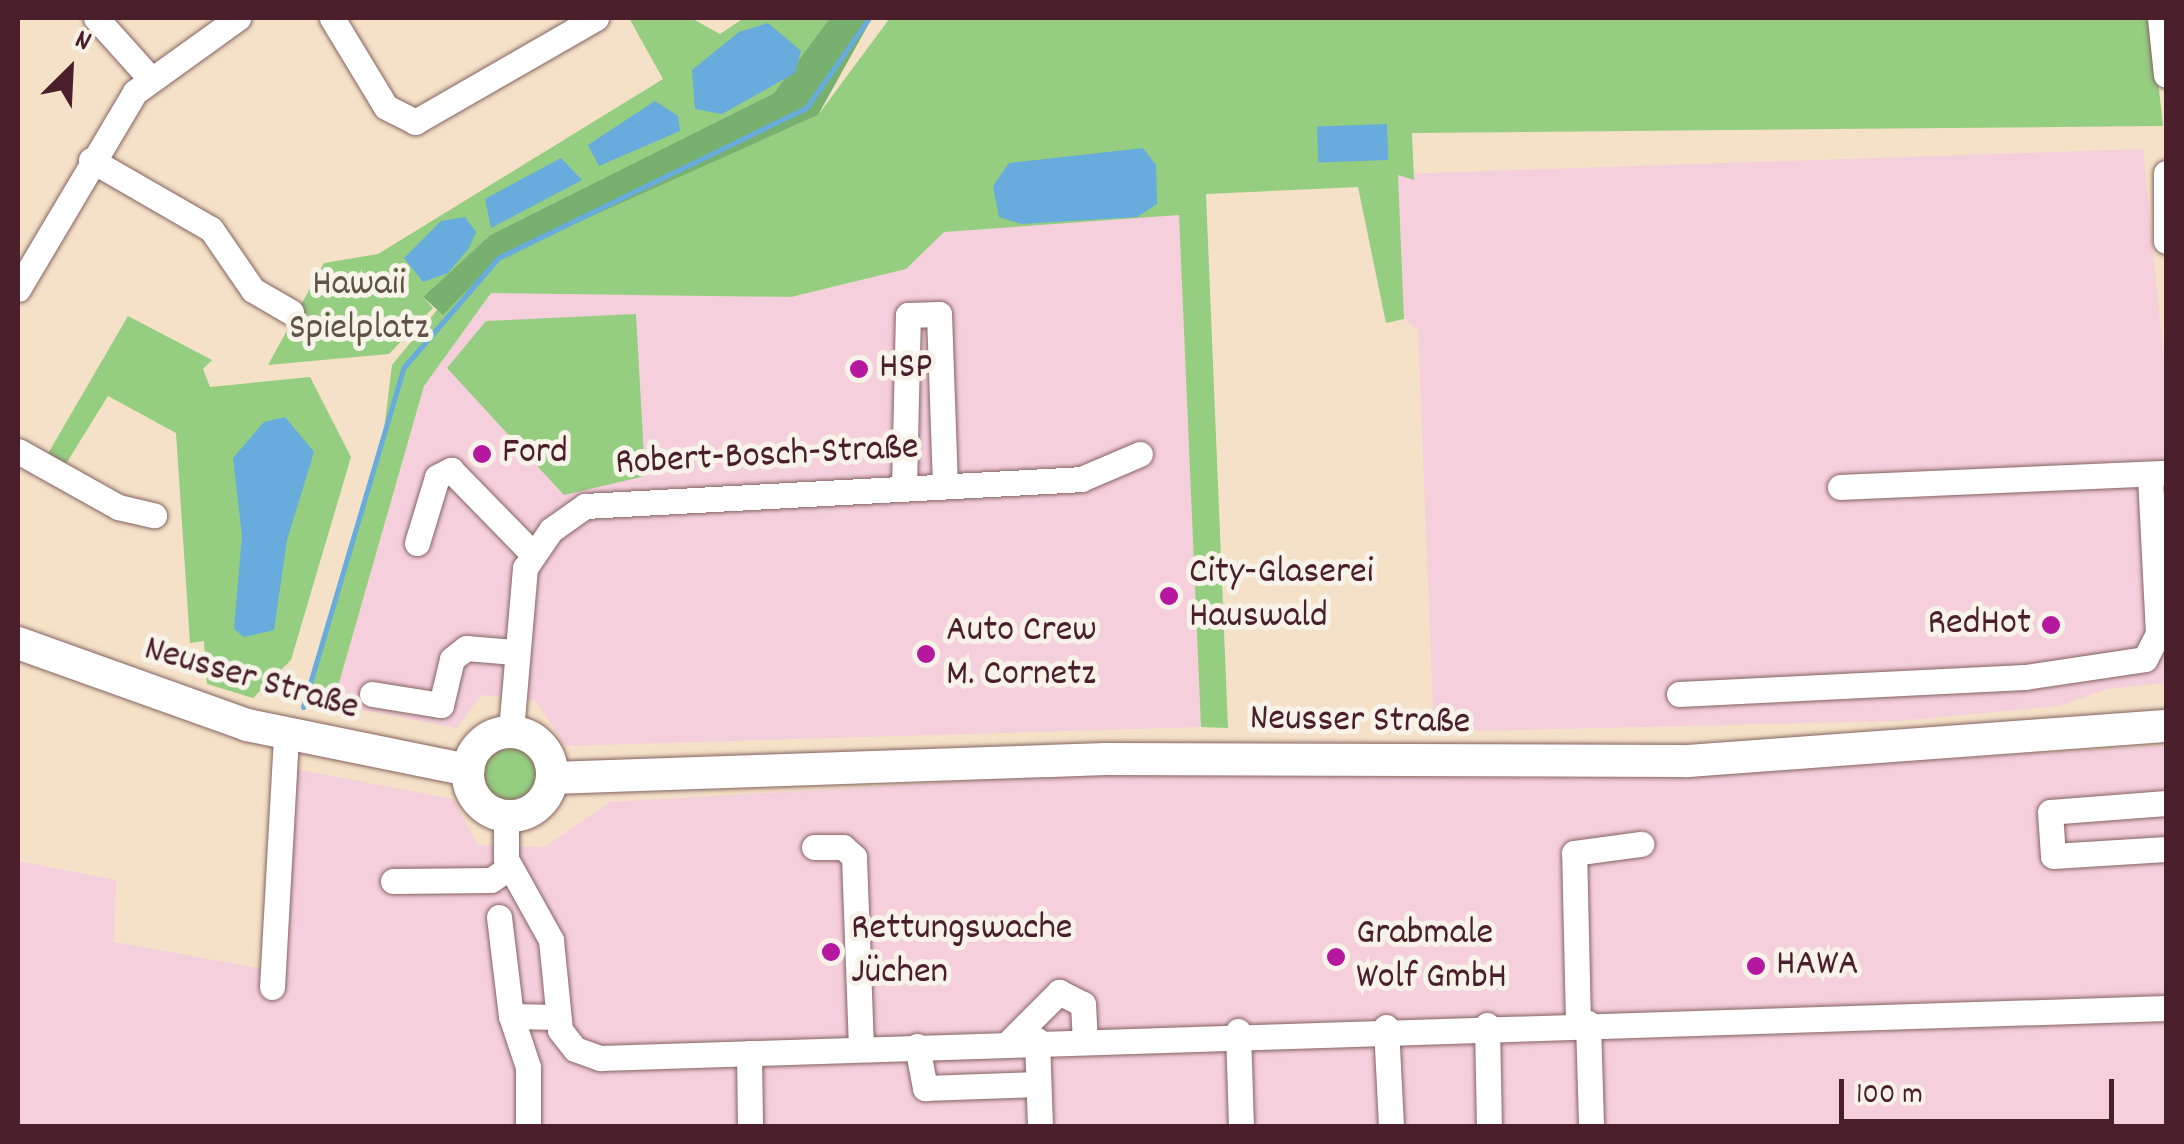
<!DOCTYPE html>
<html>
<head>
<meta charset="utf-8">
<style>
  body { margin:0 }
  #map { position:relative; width:2184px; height:1144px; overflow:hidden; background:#f4e1c7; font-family:Dekko,sans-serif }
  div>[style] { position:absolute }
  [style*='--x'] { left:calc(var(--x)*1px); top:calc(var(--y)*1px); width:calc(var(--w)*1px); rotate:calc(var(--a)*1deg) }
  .built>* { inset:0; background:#f5cfdc }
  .green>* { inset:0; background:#95cd81 }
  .round { border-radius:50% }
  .forest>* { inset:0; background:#78b06f }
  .water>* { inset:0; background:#68abdd; transform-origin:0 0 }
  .stream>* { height:5px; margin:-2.5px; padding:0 2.5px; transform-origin:2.5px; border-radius:2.5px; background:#68abdd }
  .roads { filter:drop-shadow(0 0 2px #866362) drop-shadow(0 0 2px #866362) }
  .minor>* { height:25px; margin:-12.5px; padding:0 12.5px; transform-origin:12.5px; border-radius:12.5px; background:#fff }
  .major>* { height:32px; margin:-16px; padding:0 16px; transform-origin:16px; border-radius:16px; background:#fff }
  .major>.ring { margin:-16px; padding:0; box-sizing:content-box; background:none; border:32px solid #fff; border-radius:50% }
  .dots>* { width:28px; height:28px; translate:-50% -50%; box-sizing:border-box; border:5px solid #f7f3e8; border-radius:50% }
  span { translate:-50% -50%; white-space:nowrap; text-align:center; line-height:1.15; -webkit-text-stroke:10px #f7f3e8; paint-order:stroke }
  .park-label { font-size:38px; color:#605345 }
  .poi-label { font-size:38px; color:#4a1f2b }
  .left { translate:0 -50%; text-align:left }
  .right { translate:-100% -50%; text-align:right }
  .street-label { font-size:38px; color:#4a1f2b }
  .frame { position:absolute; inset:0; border:20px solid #4a1f2b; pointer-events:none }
  .north { position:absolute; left:20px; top:20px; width:100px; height:100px; -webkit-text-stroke:8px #f7f3e8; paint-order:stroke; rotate:24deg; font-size:28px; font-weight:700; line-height:40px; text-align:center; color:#4a1f2b }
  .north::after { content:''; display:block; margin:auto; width:35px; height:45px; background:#4a1f2b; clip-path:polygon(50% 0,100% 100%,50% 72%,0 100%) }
  .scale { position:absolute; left:1839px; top:1079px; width:275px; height:45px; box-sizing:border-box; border:5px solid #4a1f2b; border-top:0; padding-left:12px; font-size:30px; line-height:35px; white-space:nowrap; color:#4a1f2b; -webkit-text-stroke:8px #f7f3e8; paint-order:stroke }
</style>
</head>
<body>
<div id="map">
  <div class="built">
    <i style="clip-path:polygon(2143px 149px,2166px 382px,2166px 683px,2107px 689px,2060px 706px,1898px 721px,1434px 732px,1418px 330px,1404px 319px,1398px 174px)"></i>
    <i style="clip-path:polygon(1179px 214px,1201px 727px,565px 746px,536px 701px,481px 695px,457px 728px,333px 704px,425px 384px,491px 293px,791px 297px,906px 269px,944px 232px)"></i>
    <i style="clip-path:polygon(2166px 746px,2166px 1126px,18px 1126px,18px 861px,116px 880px,114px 942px,276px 971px,285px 767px,453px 799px,478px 845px,545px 847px,610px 802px,1075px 775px,1587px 778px)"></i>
  </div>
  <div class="green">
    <i style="clip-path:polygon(629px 18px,691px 18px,720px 34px,744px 18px,830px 18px,774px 93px,490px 235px,423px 297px,433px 308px,389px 354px,268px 365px,324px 263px,378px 254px,663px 79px)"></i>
    <i style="clip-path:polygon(890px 18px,2151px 18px,2163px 126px,1412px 133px,1414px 180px,1398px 175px,1404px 319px,1386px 323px,1358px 187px,1206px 194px,1228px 728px,1201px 727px,1179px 215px,944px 232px,906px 269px,791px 297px,491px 293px,424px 386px,333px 704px,305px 696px,381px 454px,392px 365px,437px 310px,491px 260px,818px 115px)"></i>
    <i style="clip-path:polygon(636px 314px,645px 476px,564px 495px,447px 368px,486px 321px)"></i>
    <i style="clip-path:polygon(128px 316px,212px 360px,203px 369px,210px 387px,310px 377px,351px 457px,291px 660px,253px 698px,207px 684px,204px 641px,190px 643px,176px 433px,108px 396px,64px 467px,46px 457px)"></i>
    <i class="round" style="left:482px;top:747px;width:56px;height:56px"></i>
  </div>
  <div class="forest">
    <i style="clip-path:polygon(830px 18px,872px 18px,818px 115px,498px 258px,443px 315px,423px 297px,490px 235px,774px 93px)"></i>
  </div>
  <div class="water">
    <i style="clip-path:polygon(768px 23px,801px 51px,795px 73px,722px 114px,695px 109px,692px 70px,739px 32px)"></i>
    <i style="clip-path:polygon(655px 101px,678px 116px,680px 131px,599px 166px,588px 145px)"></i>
    <i style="left:1387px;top:124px;width:36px;height:70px;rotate:88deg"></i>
    <i style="clip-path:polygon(1143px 148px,1156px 165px,1157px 204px,1137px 217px,1021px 224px,999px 217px,993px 186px,1009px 163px)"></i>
    <i style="clip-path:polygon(561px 158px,582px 180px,491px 228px,485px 199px)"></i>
    <i style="clip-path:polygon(465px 217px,476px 232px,469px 248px,448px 273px,423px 282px,404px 258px,441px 221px)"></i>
    <i style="clip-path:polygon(285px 417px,314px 452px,287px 540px,274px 630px,244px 637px,234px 629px,242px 536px,233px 458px,264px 422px)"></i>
  </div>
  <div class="stream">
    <i style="--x:303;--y:707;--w:355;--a:-73.5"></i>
    <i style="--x:404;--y:367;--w:144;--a:-49.2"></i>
    <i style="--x:498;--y:258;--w:343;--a:-26"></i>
    <i style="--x:806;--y:108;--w:110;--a:-55"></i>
  </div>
  <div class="roads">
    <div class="minor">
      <i style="--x:96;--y:18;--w:79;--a:48.1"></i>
      <i style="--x:332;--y:18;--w:104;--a:58.8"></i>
      <i style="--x:386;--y:107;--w:33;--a:27"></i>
      <i style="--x:415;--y:122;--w:209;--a:-29.9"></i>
      <i style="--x:2160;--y:18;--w:57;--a:84"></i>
      <i style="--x:91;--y:160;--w:138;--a:29.9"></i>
      <i style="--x:211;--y:229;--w:74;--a:55.5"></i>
      <i style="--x:253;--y:290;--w:44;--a:30.1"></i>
      <i style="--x:2166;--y:173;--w:68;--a:90"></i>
      <i style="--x:18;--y:289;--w:229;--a:-59.3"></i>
      <i style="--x:135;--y:92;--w:127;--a:-35.7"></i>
      <i style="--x:18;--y:451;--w:115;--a:29.2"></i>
      <i style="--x:118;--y:507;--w:37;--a:13"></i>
      <i style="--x:1840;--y:487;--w:326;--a:-2.5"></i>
      <i style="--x:904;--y:488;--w:173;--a:-88.7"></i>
      <i style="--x:908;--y:315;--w:31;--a:-2"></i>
      <i style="--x:939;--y:314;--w:172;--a:88"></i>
      <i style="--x:417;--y:543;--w:69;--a:-73.1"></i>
      <i style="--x:437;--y:477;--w:16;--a:-27"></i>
      <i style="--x:451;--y:470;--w:116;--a:45.7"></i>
      <i style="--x:372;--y:694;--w:70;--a:9.1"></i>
      <i style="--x:441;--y:705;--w:47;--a:-76.6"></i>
      <i style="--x:452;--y:659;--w:18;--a:-38"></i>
      <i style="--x:466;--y:648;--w:48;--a:4.8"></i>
      <i style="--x:1679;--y:694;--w:346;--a:-2.8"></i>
      <i style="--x:2025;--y:677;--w:121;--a:-8.5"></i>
      <i style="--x:2145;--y:659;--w:28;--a:-63"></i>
      <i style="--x:2158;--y:634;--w:160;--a:-92.9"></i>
      <i style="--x:511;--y:731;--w:164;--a:-85.1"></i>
      <i style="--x:525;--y:568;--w:46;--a:-55.6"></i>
      <i style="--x:551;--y:530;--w:42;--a:-35.2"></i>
      <i style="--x:585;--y:506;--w:497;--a:-3.1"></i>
      <i style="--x:1081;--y:479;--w:64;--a:-23"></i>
      <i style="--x:2166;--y:803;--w:116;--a:175.6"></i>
      <i style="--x:2050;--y:812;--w:44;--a:86.1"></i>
      <i style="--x:2053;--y:856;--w:113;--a:-3.5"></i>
      <i style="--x:506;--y:815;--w:44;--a:90"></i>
      <i style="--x:506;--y:859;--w:93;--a:60.9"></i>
      <i style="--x:551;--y:940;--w:90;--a:84.3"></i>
      <i style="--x:560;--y:1030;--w:24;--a:52"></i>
      <i style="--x:575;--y:1049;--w:27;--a:20"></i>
      <i style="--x:600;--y:1058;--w:1567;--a:-1.83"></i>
      <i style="--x:814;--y:847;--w:29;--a:0"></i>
      <i style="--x:843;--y:847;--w:15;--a:42"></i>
      <i style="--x:854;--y:857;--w:191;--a:87.9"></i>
      <i style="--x:393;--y:881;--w:98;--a:-0.6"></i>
      <i style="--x:491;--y:880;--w:23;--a:-34"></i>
      <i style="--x:499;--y:917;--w:100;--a:83.1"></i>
      <i style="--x:272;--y:987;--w:251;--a:-86.8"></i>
      <i style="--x:1578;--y:1023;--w:170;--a:-91.3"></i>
      <i style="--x:1574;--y:853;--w:68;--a:-7.7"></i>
      <i style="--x:1588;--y:1023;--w:103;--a:88.3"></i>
      <i style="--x:1487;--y:1025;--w:101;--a:88.9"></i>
      <i style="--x:1386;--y:1027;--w:99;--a:87.1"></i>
      <i style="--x:1238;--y:1031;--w:95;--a:88.2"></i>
      <i style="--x:1037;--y:1040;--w:86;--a:88"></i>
      <i style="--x:1009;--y:1042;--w:71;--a:-45"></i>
      <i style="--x:1059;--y:992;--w:27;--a:27"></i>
      <i style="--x:1083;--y:1004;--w:34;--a:87"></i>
      <i style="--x:917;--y:1046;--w:43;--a:79.2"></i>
      <i style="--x:925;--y:1088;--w:113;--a:-2"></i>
      <i style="--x:749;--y:1053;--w:73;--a:89.2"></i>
      <i style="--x:528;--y:1126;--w:59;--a:-90"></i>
      <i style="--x:528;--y:1067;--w:54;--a:-108.4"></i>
      <i style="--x:511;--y:1016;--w:46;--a:1.2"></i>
    </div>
    <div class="major">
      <i style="--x:18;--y:643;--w:243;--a:19.7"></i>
      <i style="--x:247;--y:725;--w:226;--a:11.5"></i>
      <i class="ring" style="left:468px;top:732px;width:52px;height:52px"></i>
      <i style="--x:552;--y:778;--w:554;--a:-1.96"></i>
      <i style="--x:1106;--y:759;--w:581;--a:0.2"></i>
      <i style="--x:1687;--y:761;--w:480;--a:-4.2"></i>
    </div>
  </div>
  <div class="dots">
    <i style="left:859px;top:369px;background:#b5179e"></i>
    <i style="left:482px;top:454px;background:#b5179e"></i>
    <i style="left:1169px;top:596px;background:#b5179e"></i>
    <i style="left:2051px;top:625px;background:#b5179e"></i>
    <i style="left:926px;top:654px;background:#b5179e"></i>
    <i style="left:831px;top:952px;background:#b5179e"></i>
    <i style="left:1336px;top:957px;background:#b5179e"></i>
    <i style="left:1756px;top:966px;background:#b5179e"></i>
  </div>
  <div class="park-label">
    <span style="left:359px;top:308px">Hawaii<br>Spielplatz</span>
  </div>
  <div class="poi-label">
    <span class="left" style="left:879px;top:369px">HSP</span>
    <span class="left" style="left:502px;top:454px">Ford</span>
    <span class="left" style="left:1189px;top:596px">City-Glaserei<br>Hauswald</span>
    <span class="right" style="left:2031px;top:625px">RedHot</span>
    <span class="left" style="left:946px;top:654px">Auto Crew<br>M. Cornetz</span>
    <span class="left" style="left:851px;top:952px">Rettungswache<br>Jüchen</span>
    <span class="left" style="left:1356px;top:957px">Grabmale<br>Wolf GmbH</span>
    <span class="left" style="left:1776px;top:966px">HAWA</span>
  </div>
  <div class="street-label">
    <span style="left:767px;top:457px;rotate:-3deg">Robert-Bosch-Straße</span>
    <span style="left:251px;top:680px;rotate:16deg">Neusser Straße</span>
    <span style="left:1360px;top:722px;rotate:1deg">Neusser Straße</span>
  </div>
  <div class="frame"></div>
  <div class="north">N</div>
  <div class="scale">100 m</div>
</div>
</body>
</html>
